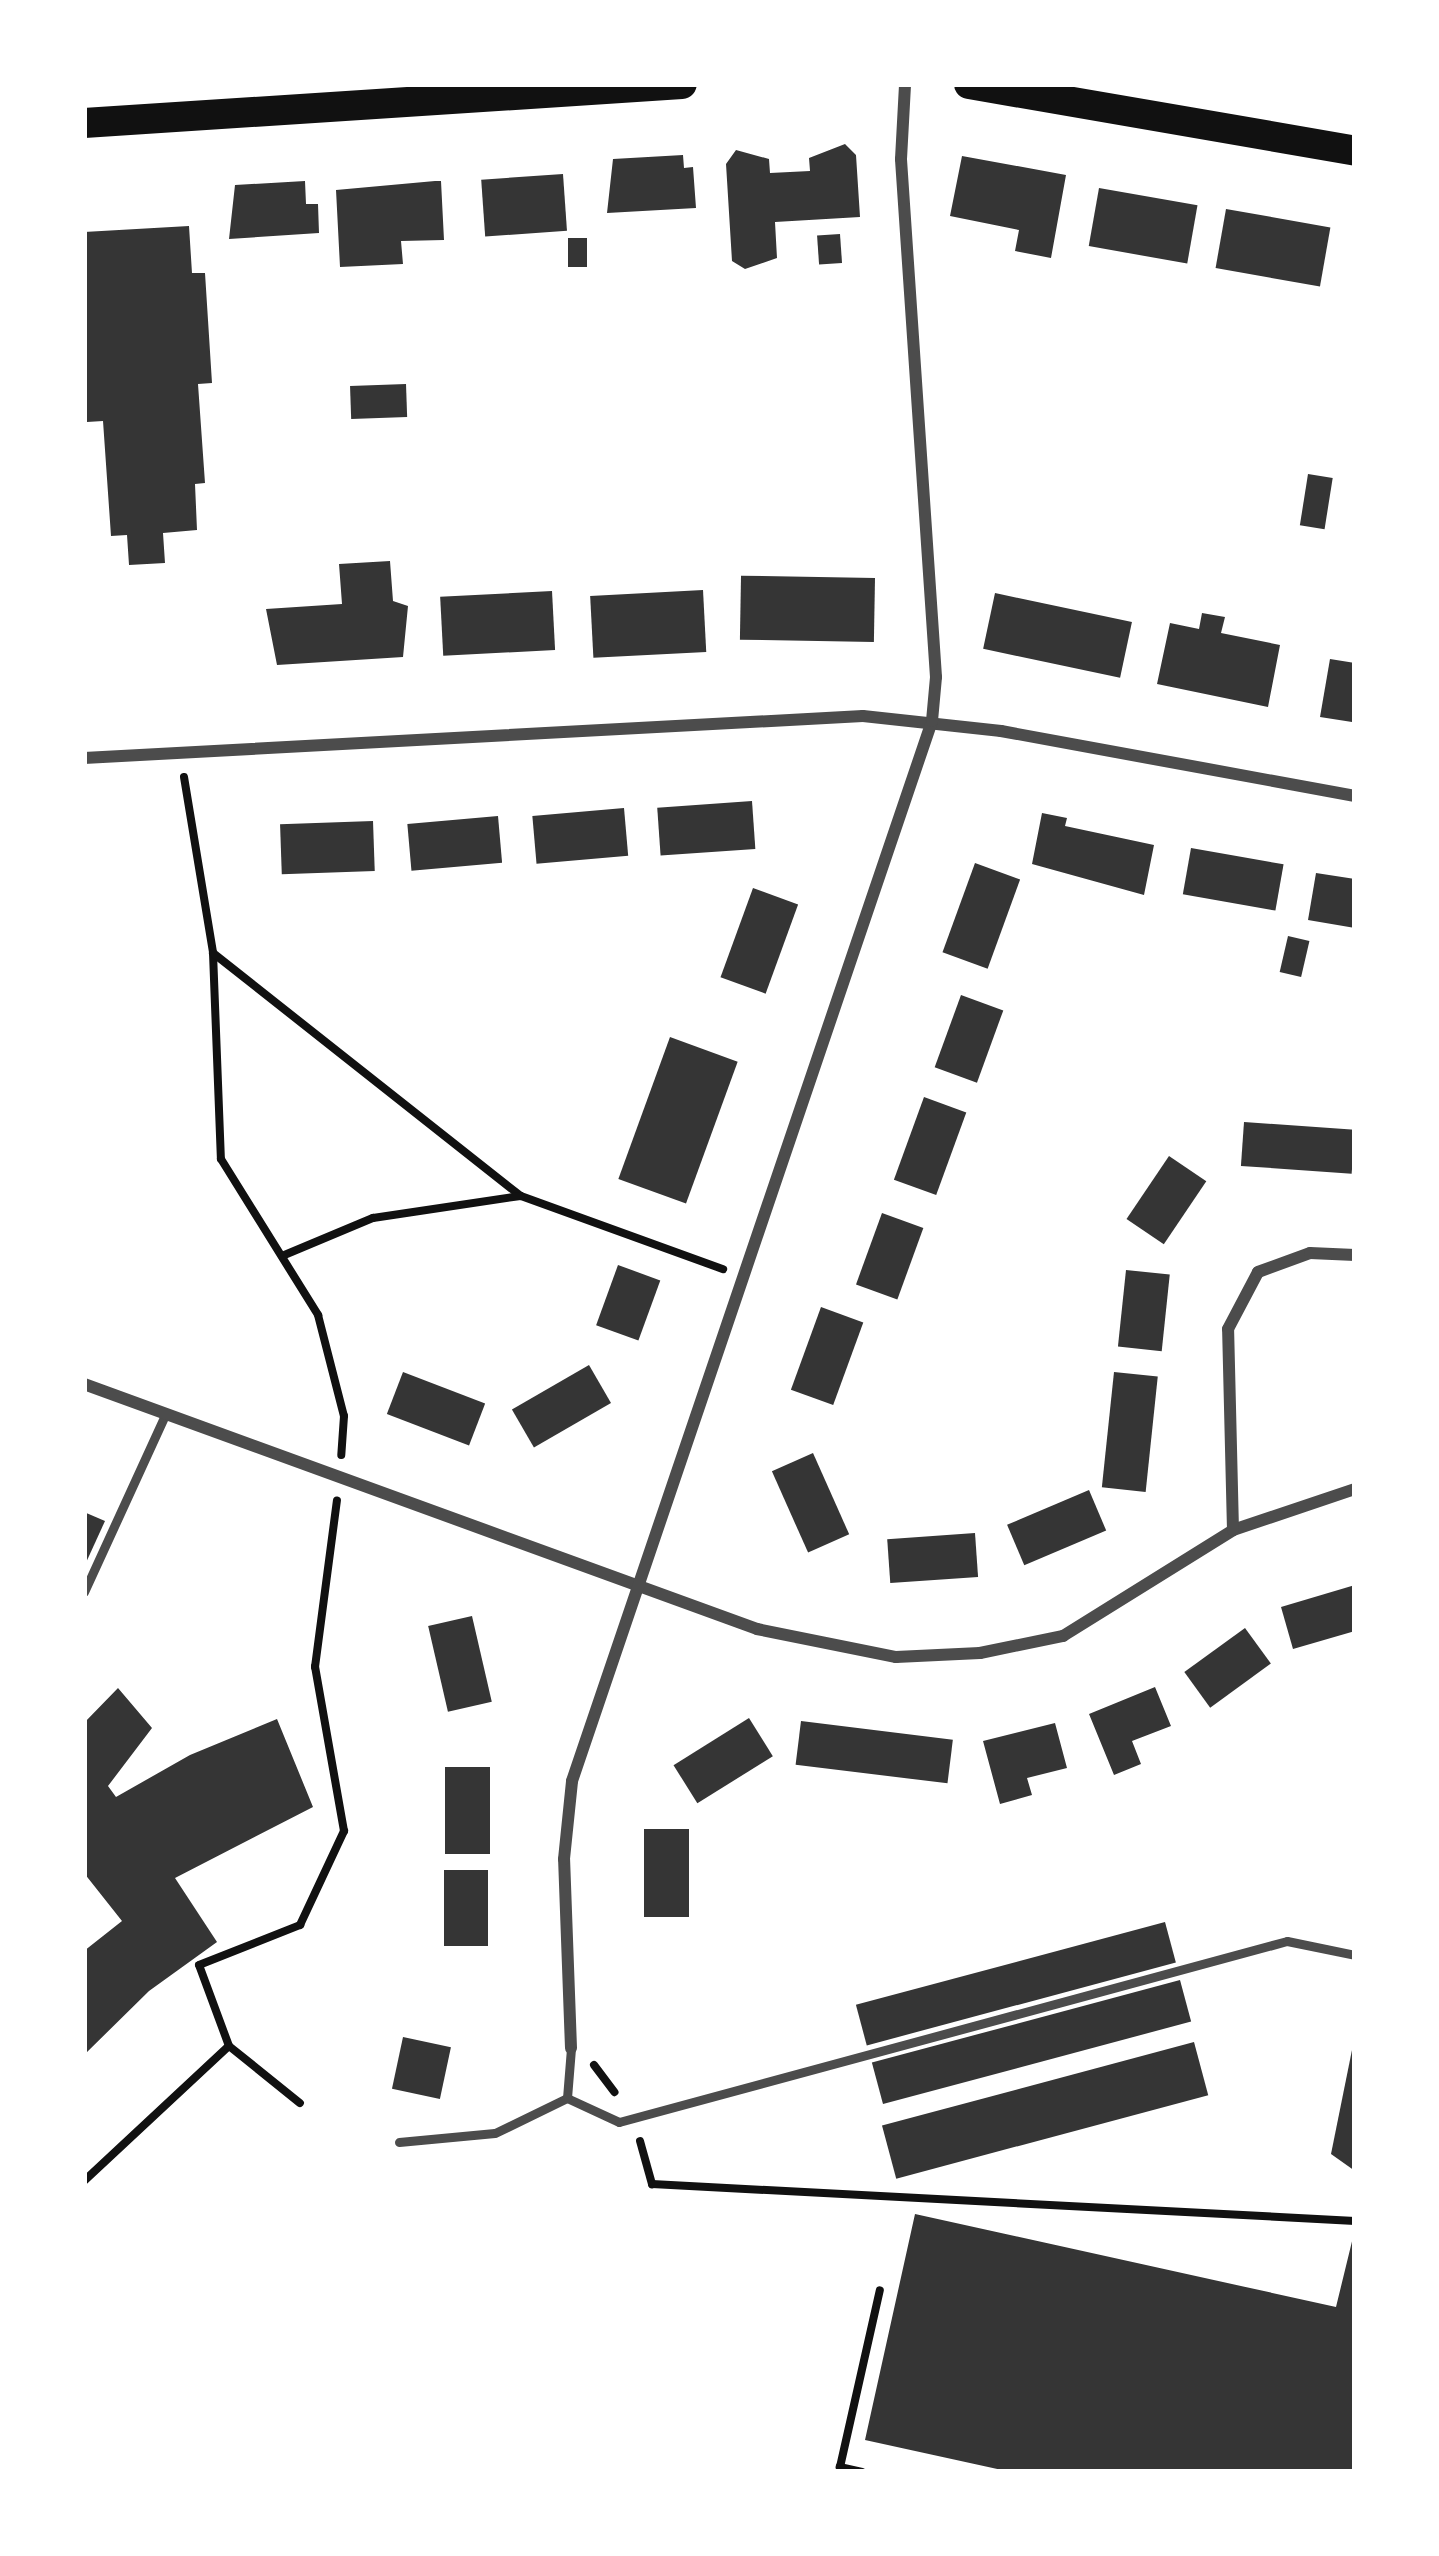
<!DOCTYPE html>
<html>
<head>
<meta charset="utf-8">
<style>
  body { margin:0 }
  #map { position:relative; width:1439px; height:2556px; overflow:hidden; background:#fff; font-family:Quicksand,sans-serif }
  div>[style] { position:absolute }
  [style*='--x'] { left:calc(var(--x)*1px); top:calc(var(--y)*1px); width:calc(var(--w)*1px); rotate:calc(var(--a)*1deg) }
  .building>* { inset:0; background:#353535; transform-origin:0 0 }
  .path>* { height:8px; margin:-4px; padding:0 4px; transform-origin:4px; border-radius:4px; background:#111 }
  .service>* { height:9px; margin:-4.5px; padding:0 4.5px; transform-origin:4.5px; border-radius:4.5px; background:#4c4c4c }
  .minor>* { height:12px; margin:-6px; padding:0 6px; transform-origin:6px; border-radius:6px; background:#4c4c4c }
  .primary>* { height:30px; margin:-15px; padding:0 15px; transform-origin:15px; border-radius:15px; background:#111 }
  span { translate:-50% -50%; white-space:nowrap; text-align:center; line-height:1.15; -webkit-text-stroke:9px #fff; paint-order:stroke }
  .frame { position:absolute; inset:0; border:87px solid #fff; pointer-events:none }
</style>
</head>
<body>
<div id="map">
  <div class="building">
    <i style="clip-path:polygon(845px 144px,856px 155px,860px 217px,775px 222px,777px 258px,745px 269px,732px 261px,726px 164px,736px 150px,769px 159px,770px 173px,810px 171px,809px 158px)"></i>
    <i style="clip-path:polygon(683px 155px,684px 168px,693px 167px,696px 208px,607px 213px,613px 159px)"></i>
    <i style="clip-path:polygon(962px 156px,1066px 175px,1051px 258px,1015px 251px,1019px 230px,950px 216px)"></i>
    <i style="left:563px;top:174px;width:57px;height:82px;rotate:86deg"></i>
    <i style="clip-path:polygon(305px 181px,306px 204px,318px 204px,319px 233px,229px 239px,235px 185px)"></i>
    <i style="clip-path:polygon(435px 181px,441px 181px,444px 240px,401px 241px,403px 264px,340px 267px,336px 190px)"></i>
    <i style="left:1099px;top:188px;width:100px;height:59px;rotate:10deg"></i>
    <i style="left:1226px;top:209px;width:106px;height:60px;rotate:10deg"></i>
    <i style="clip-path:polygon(189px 226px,192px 273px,205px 273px,212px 383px,198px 384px,205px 483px,195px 484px,197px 530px,163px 533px,165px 563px,129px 565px,127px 535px,111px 536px,103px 421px,87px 422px,84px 406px,84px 232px)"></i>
    <i style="left:840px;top:234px;width:29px;height:23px;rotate:86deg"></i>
    <i style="left:568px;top:238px;width:19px;height:29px"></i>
    <i style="left:406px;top:384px;width:33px;height:56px;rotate:88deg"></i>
    <i style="left:1308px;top:474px;width:25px;height:52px;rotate:9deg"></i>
    <i style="clip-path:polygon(390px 561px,393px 601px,408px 606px,403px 657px,277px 665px,266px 609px,342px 604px,339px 564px)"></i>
    <i style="left:875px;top:578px;width:64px;height:134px;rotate:91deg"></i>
    <i style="left:703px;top:590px;width:62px;height:113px;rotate:87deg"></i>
    <i style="left:552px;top:591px;width:59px;height:112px;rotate:87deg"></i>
    <i style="left:995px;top:593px;width:140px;height:57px;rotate:12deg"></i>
    <i style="clip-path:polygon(1202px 613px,1225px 617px,1221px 633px,1280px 645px,1268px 707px,1157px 684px,1170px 623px,1199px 629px)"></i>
    <i style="clip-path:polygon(1330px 659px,1355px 663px,1352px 722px,1320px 717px)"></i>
    <i style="left:752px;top:801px;width:48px;height:95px;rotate:86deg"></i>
    <i style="left:624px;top:808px;width:48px;height:92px;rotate:85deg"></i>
    <i style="clip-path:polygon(1042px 813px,1067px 818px,1065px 826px,1154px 845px,1144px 895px,1032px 864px)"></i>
    <i style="left:498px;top:816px;width:47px;height:91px;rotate:85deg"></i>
    <i style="left:373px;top:821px;width:50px;height:93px;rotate:88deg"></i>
    <i style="left:1191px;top:848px;width:94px;height:47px;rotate:10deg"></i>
    <i style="left:975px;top:863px;width:48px;height:95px;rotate:20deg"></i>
    <i style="clip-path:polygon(1316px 873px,1355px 879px,1355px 928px,1308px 920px)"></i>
    <i style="left:753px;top:888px;width:48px;height:95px;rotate:20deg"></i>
    <i style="left:1288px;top:936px;width:22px;height:37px;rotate:13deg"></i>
    <i style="left:961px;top:995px;width:45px;height:77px;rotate:20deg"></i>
    <i style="left:670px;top:1037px;width:72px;height:151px;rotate:20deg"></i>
    <i style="left:924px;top:1097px;width:45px;height:88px;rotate:20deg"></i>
    <i style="left:1244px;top:1122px;width:111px;height:44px;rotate:4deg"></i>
    <i style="left:1169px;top:1156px;width:45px;height:76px;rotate:34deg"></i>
    <i style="left:882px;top:1213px;width:44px;height:76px;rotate:20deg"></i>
    <i style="left:618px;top:1265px;width:45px;height:64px;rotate:20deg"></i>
    <i style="left:1126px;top:1270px;width:44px;height:77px;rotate:6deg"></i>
    <i style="left:821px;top:1307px;width:45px;height:88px;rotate:20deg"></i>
    <i style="left:589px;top:1365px;width:44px;height:89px;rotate:60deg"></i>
    <i style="left:403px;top:1372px;width:88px;height:45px;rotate:21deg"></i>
    <i style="left:1114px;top:1372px;width:44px;height:116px;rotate:6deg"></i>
    <i style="left:813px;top:1453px;width:89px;height:45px;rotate:66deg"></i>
    <i style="left:1089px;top:1490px;width:44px;height:89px;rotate:67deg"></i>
    <i style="clip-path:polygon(84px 1512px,105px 1521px,84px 1567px)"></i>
    <i style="left:975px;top:1533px;width:44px;height:88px;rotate:86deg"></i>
    <i style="clip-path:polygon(1355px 1585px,1355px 1631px,1293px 1649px,1281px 1607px)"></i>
    <i style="left:472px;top:1616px;width:88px;height:45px;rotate:77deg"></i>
    <i style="left:1245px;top:1628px;width:44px;height:75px;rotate:54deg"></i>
    <i style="clip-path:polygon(1155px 1687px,1171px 1726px,1132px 1741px,1141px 1764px,1114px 1775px,1089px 1714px)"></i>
    <i style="clip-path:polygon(118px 1688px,152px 1728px,108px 1786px,116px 1797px,190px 1755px,277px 1719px,313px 1807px,175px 1878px,217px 1942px,149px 1991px,84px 2055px,84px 1951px,122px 1921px,84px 1873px,84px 1723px)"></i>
    <i style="left:749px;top:1718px;width:45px;height:89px;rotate:58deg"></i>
    <i style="left:801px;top:1721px;width:153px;height:44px;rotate:7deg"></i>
    <i style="clip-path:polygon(1055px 1723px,1067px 1768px,1027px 1778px,1032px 1795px,1000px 1804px,983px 1741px)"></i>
    <i style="left:445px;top:1767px;width:45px;height:87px"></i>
    <i style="left:644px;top:1829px;width:45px;height:88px"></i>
    <i style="left:444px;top:1870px;width:44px;height:76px"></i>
    <i style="left:1165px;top:1922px;width:42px;height:320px;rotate:75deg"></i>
    <i style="left:1180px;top:1980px;width:43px;height:319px;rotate:75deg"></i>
    <i style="left:403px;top:2037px;width:49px;height:53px;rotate:12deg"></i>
    <i style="left:1194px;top:2042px;width:55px;height:323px;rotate:75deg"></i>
    <i style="clip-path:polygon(1353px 2045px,1355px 2045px,1355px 2171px,1331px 2154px)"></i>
    <i style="clip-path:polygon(915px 2214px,1336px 2307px,1355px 2229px,1355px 2472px,1011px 2472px,865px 2440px)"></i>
  </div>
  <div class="path">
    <i style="--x:184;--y:777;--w:178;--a:80.6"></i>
    <i style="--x:213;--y:953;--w:206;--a:87.8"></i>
    <i style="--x:221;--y:1159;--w:184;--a:58.1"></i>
    <i style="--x:318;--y:1315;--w:104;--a:75.6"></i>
    <i style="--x:344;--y:1416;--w:39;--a:94"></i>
    <i style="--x:213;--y:953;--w:392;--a:38.3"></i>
    <i style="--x:521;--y:1196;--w:215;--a:19.9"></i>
    <i style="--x:282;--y:1256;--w:99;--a:-22.7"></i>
    <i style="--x:373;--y:1218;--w:149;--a:-8.5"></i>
    <i style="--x:229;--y:2046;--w:86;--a:-110.3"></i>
    <i style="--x:199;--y:1965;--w:109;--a:-21.6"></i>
    <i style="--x:300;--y:1925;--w:104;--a:-64.9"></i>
    <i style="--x:344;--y:1831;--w:167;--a:-100"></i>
    <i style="--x:315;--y:1667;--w:168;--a:-82.5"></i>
    <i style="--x:594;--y:2065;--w:34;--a:53"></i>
    <i style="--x:640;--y:2141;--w:45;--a:74.4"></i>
    <i style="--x:652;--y:2184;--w:704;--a:3.01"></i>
    <i style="--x:84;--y:2181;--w:198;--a:-43"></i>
    <i style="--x:229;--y:2046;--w:91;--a:38.8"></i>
    <i style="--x:862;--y:2472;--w:23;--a:-167"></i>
    <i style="--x:840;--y:2467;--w:181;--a:-77.3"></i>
  </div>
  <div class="service">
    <i style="--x:84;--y:1592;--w:197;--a:-65.4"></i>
    <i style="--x:567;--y:2098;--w:57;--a:24.8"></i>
    <i style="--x:619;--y:2122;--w:692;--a:-15.16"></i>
    <i style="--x:1287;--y:1941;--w:69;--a:11.6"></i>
    <i style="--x:567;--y:2098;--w:50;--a:-85.4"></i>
    <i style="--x:399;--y:2142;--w:96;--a:-5.4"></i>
    <i style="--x:495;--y:2133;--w:80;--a:-25.9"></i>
  </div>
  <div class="minor">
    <i style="--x:84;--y:758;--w:780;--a:-3.09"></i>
    <i style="--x:863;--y:716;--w:139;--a:6.2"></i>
    <i style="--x:1001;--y:731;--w:360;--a:10.4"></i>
    <i style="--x:84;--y:1384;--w:716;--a:20"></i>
    <i style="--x:757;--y:1629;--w:142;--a:11.4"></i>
    <i style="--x:896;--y:1657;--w:84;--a:-2.7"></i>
    <i style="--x:980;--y:1653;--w:85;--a:-11.6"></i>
    <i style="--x:1063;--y:1636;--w:200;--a:-31.9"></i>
    <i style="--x:1233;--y:1530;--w:129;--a:-18.6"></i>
    <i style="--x:1233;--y:1530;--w:201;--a:-91.4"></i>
    <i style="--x:1228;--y:1329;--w:64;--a:-62.2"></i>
    <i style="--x:1258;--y:1272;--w:55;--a:-20.1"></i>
    <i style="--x:1310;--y:1253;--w:45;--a:2.5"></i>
    <i style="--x:571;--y:2048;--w:189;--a:-92.1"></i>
    <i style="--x:564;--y:1859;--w:78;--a:-84.1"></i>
    <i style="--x:572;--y:1781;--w:1119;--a:-71.24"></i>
    <i style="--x:932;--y:721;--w:44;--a:-84.8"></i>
    <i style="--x:936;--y:677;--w:519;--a:-93.87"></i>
    <i style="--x:901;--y:159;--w:75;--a:-86.9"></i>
  </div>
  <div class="primary">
    <i style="--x:969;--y:84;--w:392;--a:9.8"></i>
    <i style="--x:84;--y:123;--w:599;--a:-3.73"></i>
  </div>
  <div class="frame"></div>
</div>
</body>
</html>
